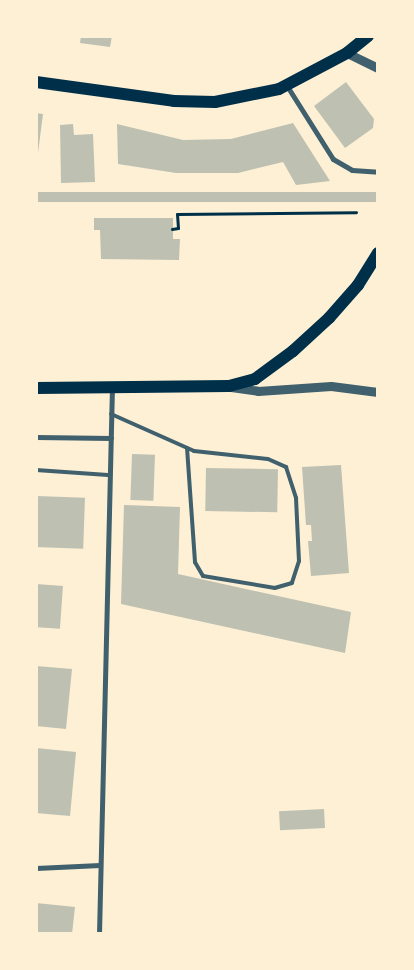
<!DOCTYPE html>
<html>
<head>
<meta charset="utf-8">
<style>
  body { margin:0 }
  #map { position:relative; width:414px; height:970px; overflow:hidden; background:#fdf0d5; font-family:"Work Sans",sans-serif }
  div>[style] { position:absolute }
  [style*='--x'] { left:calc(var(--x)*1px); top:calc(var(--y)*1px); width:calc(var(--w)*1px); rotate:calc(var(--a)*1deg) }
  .building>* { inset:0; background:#bec0b2; transform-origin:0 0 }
  .path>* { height:3px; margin:-1.5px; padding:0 1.5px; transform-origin:1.5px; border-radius:1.5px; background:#003049 }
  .service>* { height:4px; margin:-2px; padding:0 2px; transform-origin:2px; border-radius:2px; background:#3f606c }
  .minor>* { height:5px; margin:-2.5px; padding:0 2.5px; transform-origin:2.5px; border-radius:2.5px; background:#3f606c }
  .tertiary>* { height:9px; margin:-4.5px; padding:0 4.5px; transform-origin:4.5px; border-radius:4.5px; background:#3f606c }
  .primary>* { height:12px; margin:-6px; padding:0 6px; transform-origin:6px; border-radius:6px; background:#003049 }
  span { translate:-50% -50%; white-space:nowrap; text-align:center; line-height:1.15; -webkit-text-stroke:4px #fdf0d5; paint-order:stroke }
  .frame { position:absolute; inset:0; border:38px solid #fdf0d5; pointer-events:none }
</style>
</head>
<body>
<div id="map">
  <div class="building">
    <i style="clip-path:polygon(81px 36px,112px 36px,110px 47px,80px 43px)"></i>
    <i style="clip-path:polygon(346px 82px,374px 119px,373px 128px,345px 148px,314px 106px)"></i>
    <i style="clip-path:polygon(36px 113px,43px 114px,38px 153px,36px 153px)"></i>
    <i style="clip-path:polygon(293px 123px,330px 181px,296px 185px,283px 162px,238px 173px,176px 173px,118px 164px,117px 124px,183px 140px,231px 139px)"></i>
    <i style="clip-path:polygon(73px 124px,74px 135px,93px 134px,95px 182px,61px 183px,60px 125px)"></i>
    <i style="left:378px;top:192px;width:10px;height:342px;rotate:90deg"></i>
    <i style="clip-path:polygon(94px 218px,173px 218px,173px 239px,180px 239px,179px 260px,101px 259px,100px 230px,94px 230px)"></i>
    <i style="left:132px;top:454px;width:23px;height:46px;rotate:2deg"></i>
    <i style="clip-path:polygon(341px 465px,349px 573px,311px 576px,308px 541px,312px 541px,311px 525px,306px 525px,302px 467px)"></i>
    <i style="left:206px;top:468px;width:72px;height:43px;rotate:1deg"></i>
    <i style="left:36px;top:496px;width:49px;height:51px;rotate:2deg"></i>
    <i style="clip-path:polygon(124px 505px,180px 507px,178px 574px,351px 612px,345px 653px,121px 604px)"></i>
    <i style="left:36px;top:584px;width:27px;height:43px;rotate:4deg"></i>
    <i style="clip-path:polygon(36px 666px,72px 669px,66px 729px,36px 726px)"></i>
    <i style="clip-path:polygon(36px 748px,76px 752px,70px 816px,36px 813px)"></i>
    <i style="left:324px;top:809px;width:19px;height:45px;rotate:87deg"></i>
    <i style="clip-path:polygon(36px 903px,75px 907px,72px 934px,36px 934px)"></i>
  </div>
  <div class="path">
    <i style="--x:172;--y:229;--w:6;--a:-9"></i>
    <i style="--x:178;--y:228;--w:14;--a:-94"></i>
    <i style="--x:177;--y:214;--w:179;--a:-0.6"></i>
  </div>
  <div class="service">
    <i style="--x:111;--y:414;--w:91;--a:24"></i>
    <i style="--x:194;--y:451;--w:74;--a:6.2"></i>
    <i style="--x:268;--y:459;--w:20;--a:24"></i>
    <i style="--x:286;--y:467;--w:33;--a:72"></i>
    <i style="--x:296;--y:498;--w:63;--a:87.3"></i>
    <i style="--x:299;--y:561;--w:23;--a:108"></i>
    <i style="--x:292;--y:583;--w:18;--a:164"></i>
    <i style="--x:275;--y:588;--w:73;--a:-170.5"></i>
    <i style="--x:203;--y:576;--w:16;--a:-120"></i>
    <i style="--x:195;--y:562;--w:114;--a:-94"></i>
    <i style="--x:36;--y:470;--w:72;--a:4"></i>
  </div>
  <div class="minor">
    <i style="--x:287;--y:86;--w:86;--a:57.8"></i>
    <i style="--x:333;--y:159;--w:22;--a:30"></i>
    <i style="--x:352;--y:170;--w:26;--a:4"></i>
    <i style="--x:36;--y:437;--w:75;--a:0.8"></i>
    <i style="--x:36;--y:868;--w:64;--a:-2.7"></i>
    <i style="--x:99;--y:934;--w:546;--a:-88.64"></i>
  </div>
  <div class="tertiary">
    <i style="--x:347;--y:53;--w:34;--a:26"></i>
    <i style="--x:231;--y:387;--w:27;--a:8"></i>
    <i style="--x:258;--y:391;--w:73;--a:-3.9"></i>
    <i style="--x:331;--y:386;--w:47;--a:7.3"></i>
  </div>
  <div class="primary">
    <i style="--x:36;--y:82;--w:139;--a:7.8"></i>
    <i style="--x:174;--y:101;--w:41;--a:1.4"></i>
    <i style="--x:215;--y:102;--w:65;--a:-11.5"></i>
    <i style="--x:279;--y:89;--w:77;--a:-27.9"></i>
    <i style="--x:347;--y:53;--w:27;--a:-39"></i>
    <i style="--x:36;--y:388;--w:193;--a:-0.6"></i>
    <i style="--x:229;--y:386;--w:27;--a:-15"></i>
    <i style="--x:255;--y:379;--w:47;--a:-36.4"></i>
    <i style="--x:293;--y:351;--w:49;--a:-42.5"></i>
    <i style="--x:329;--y:318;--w:44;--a:-48.7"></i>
    <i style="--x:358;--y:285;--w:38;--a:-58"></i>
  </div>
  <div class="frame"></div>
</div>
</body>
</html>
